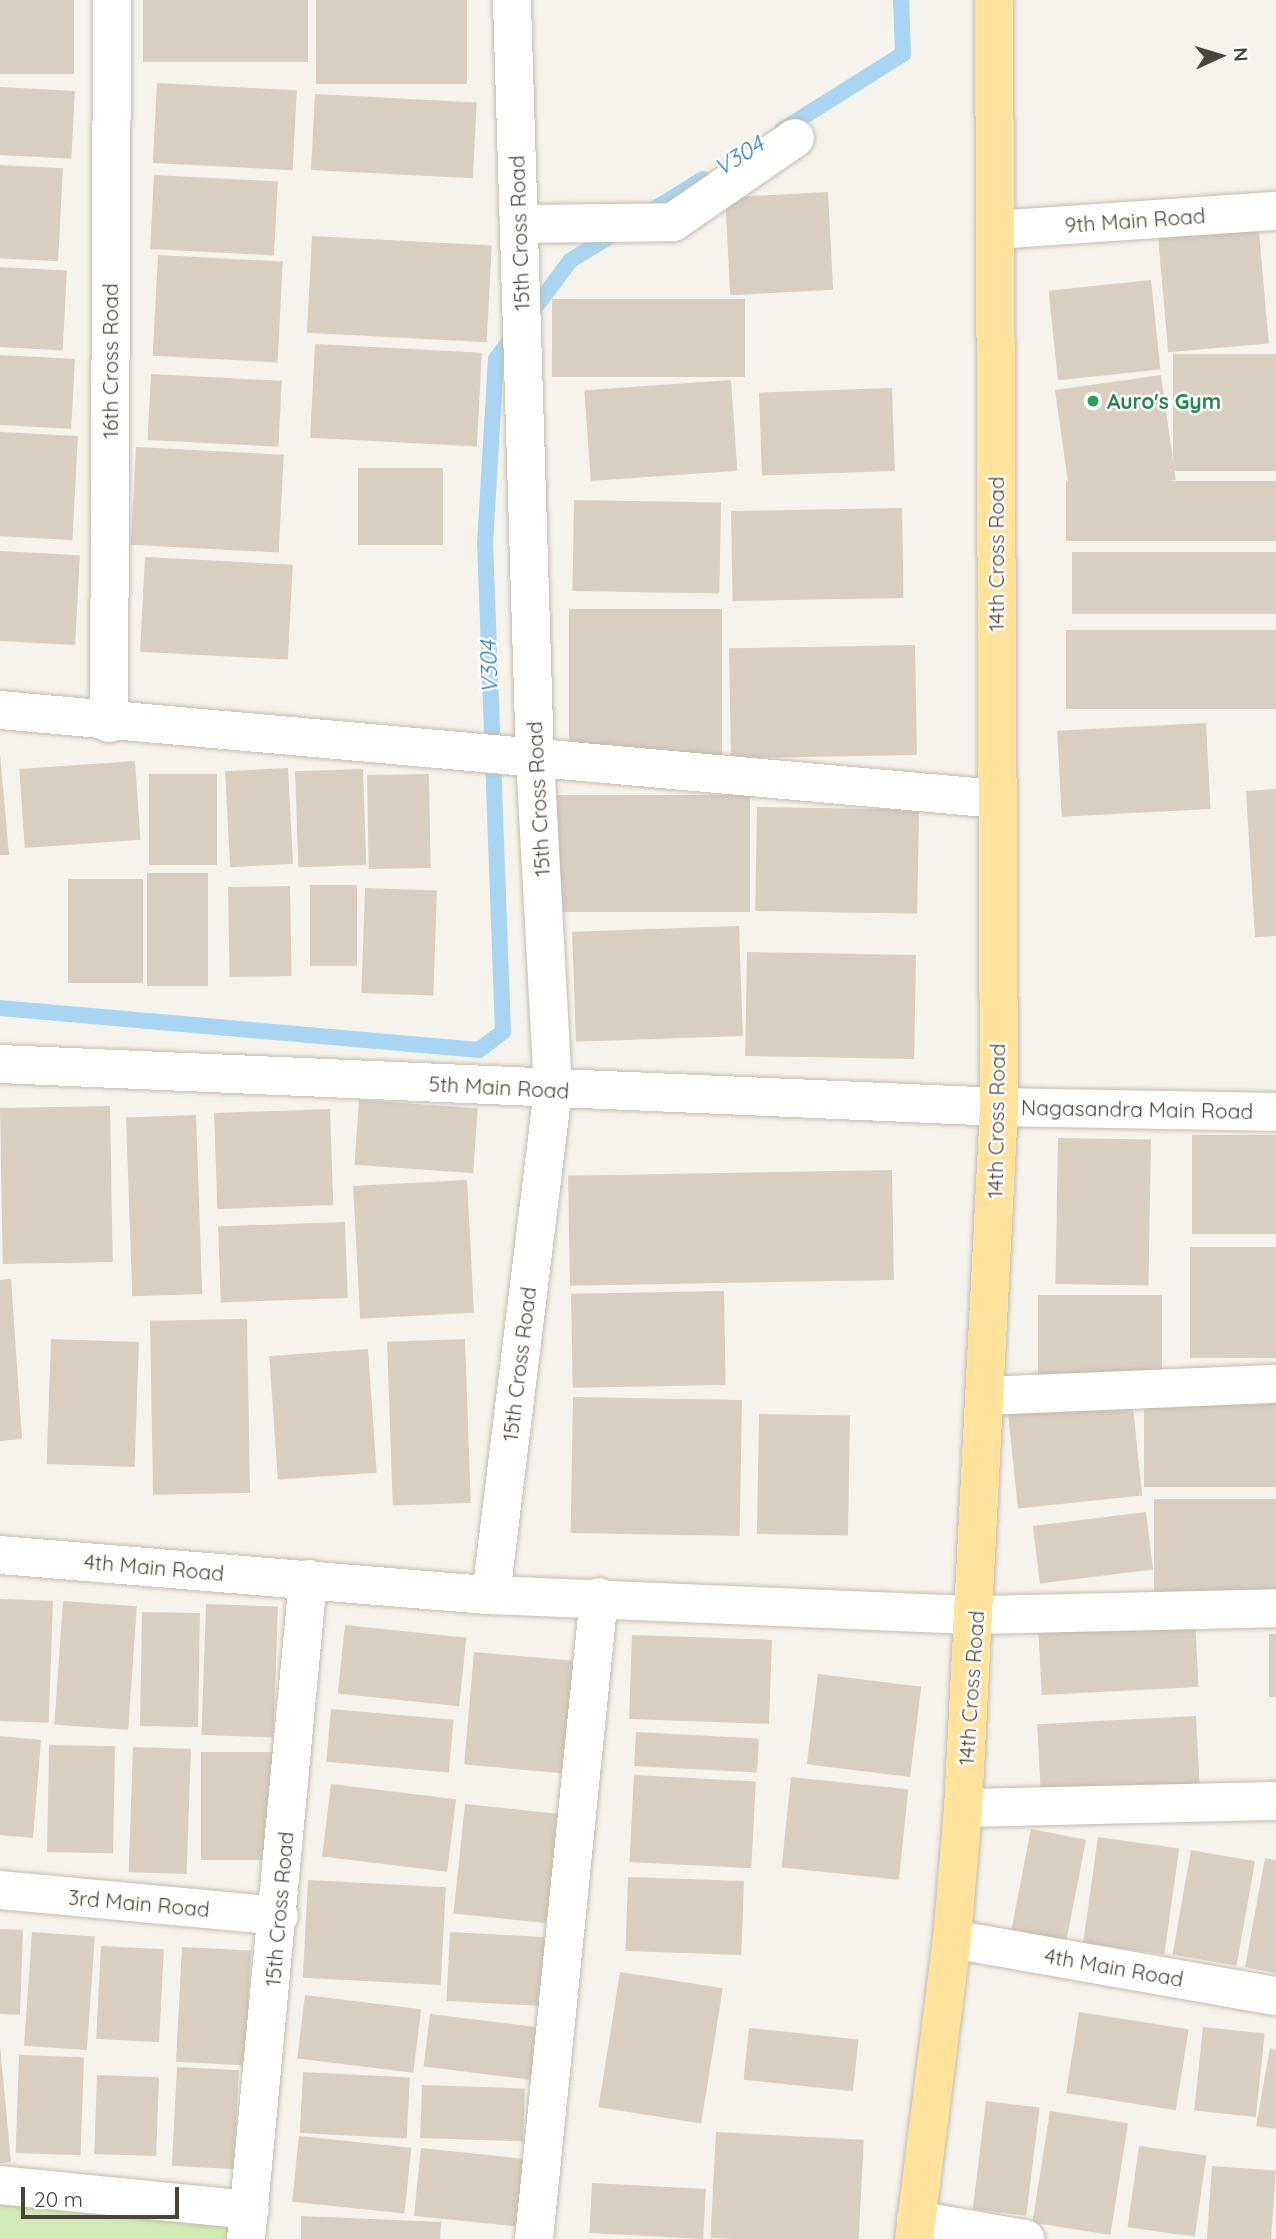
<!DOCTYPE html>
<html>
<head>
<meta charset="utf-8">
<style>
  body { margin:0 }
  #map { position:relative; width:1276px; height:2239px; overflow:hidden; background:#f6f3ec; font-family:Quicksand,sans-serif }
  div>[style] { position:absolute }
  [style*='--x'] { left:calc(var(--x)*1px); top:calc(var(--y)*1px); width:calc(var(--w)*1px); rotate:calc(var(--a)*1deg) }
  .green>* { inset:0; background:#d2eab5 }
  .stream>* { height:16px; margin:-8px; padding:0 8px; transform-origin:8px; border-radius:8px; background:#a9d4f2 }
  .building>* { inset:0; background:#d8cfc1; transform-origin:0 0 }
  .roads { filter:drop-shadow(0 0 2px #c2bbae) drop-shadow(0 0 2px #c2bbae) }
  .minor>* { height:38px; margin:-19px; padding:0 19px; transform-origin:19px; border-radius:19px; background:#fff }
  .major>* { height:38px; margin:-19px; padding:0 19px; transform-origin:19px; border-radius:19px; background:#ffe39c }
  .dots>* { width:19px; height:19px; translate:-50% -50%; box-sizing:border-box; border:4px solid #fff; border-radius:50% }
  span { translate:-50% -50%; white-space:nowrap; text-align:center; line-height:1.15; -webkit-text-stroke:5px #fff; paint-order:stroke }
  .street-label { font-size:21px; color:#4b4439 }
  .leisure-label { font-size:21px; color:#27864d; font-weight:700 }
  .left { translate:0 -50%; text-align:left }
  .water-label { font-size:23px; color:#2e7ab2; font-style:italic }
  .north { position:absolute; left:1185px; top:21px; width:70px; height:70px; -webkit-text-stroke:5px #fff; paint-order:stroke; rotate:86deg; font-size:19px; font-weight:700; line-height:28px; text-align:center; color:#4b4439 }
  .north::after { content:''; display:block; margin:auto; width:24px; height:32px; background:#4b4439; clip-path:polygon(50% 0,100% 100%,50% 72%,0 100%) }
  .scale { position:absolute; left:21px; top:2187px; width:158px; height:32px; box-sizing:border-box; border:4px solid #4b4439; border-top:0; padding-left:9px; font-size:21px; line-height:24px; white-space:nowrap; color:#4b4439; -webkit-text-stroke:5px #fff; paint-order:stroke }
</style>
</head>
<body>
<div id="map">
  <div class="green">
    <i style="clip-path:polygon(0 2185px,250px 2210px,246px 2239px,0 2239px)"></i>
  </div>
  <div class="stream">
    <i style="--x:782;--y:130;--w:143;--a:-32.1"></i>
    <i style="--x:903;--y:54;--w:54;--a:-92.1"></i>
    <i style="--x:648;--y:213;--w:65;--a:-31.7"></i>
    <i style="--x:528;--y:317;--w:71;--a:-53"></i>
    <i style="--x:571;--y:260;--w:54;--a:-31.3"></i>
    <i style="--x:0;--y:1008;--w:481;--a:5"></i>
    <i style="--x:479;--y:1050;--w:30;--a:-37"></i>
    <i style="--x:503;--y:1032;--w:488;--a:-92.1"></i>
    <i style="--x:485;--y:544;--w:185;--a:-86.6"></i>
    <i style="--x:496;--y:359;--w:31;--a:-53"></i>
  </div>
  <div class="building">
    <i style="left:0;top:0;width:74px;height:74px"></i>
    <i style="left:143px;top:0;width:165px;height:62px"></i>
    <i style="left:316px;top:0;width:151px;height:84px"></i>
    <i style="left:157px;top:83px;width:140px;height:80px;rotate:3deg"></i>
    <i style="left:0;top:87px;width:75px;height:68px;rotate:3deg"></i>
    <i style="left:315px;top:94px;width:162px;height:76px;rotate:3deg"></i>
    <i style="left:0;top:165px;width:63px;height:93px;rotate:3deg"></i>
    <i style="left:154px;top:175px;width:124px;height:74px;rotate:3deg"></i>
    <i style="left:828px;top:192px;width:98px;height:103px;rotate:87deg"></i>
    <i style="left:1258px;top:220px;width:124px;height:101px;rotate:85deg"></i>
    <i style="left:312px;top:236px;width:180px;height:97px;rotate:3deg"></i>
    <i style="left:158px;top:255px;width:125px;height:101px;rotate:3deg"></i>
    <i style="left:0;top:267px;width:67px;height:80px;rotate:3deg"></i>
    <i style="left:1151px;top:280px;width:90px;height:103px;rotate:84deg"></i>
    <i style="left:552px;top:299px;width:193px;height:78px"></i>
    <i style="left:315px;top:344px;width:167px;height:94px;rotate:3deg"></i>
    <i style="left:1276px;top:354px;width:117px;height:103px;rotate:90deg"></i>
    <i style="left:0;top:355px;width:75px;height:70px;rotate:3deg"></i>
    <i style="left:151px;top:374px;width:131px;height:66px;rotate:3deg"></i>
    <i style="left:1161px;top:375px;width:106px;height:107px;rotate:82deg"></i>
    <i style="left:731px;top:380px;width:91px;height:147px;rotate:86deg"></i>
    <i style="left:892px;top:388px;width:83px;height:133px;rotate:88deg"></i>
    <i style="left:0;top:432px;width:78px;height:104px;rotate:3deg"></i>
    <i style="left:136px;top:447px;width:148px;height:98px;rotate:3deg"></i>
    <i style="left:358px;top:468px;width:85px;height:77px"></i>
    <i style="left:1276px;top:481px;width:60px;height:210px;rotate:90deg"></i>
    <i style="left:574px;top:500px;width:147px;height:91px;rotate:1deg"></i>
    <i style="left:902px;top:508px;width:90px;height:171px;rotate:89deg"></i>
    <i style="left:0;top:551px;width:80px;height:90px;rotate:3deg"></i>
    <i style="left:1276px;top:552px;width:62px;height:204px;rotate:90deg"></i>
    <i style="left:145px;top:557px;width:148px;height:95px;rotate:3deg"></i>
    <i style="left:569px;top:609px;width:153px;height:146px"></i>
    <i style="left:1276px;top:630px;width:79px;height:210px;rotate:90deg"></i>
    <i style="left:915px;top:645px;width:110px;height:186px;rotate:89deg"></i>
    <i style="left:1206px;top:723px;width:86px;height:149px;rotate:87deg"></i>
    <i style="clip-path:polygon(0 753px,9px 855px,0 855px)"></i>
    <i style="left:135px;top:761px;width:79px;height:116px;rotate:86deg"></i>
    <i style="left:288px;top:768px;width:96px;height:63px;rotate:87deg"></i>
    <i style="left:363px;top:769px;width:96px;height:68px;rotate:88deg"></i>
    <i style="left:149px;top:774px;width:68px;height:91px"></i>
    <i style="left:429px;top:774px;width:94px;height:62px;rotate:89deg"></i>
    <i style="clip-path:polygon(1276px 789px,1276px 936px,1255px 937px,1246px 791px)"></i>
    <i style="left:557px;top:795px;width:193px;height:117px"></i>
    <i style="left:757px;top:807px;width:162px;height:104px;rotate:1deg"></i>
    <i style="left:147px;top:873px;width:61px;height:113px"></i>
    <i style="left:68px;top:879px;width:75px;height:104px"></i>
    <i style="left:310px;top:885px;width:47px;height:81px"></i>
    <i style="left:290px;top:886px;width:90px;height:62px;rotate:89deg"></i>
    <i style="left:365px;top:888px;width:72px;height:105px;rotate:2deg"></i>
    <i style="left:739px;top:926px;width:110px;height:167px;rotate:88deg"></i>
    <i style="left:747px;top:952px;width:169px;height:104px;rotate:1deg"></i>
    <i style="left:359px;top:1100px;width:119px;height:65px;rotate:4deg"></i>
    <i style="left:110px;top:1106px;width:156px;height:110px;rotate:89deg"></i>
    <i style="left:330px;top:1109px;width:96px;height:116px;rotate:88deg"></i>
    <i style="left:196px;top:1115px;width:179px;height:70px;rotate:88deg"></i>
    <i style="left:1192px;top:1135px;width:84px;height:99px"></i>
    <i style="left:1058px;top:1138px;width:93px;height:146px;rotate:1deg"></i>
    <i style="left:892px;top:1170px;width:110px;height:324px;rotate:89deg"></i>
    <i style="left:467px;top:1180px;width:133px;height:114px;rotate:87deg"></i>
    <i style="left:345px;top:1222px;width:76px;height:127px;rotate:88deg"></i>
    <i style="left:1276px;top:1247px;width:111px;height:86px;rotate:90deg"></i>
    <i style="clip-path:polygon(11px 1279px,22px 1439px,0 1441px,0 1280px)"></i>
    <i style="left:724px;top:1291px;width:94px;height:153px;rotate:89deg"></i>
    <i style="left:1038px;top:1295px;width:124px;height:81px"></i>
    <i style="left:247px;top:1319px;width:174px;height:97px;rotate:89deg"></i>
    <i style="left:51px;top:1339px;width:88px;height:125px;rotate:2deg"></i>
    <i style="left:465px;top:1339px;width:164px;height:78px;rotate:88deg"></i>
    <i style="left:368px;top:1349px;width:124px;height:99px;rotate:86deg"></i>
    <i style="left:1276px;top:1389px;width:98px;height:132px;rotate:90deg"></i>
    <i style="left:573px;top:1397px;width:169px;height:136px;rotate:1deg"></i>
    <i style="left:1132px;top:1398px;width:98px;height:125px;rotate:84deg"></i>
    <i style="left:759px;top:1414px;width:91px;height:120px;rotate:1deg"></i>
    <i style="left:1276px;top:1499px;width:103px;height:122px;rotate:90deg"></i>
    <i style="left:1146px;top:1512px;width:58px;height:114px;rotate:83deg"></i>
    <i style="left:0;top:1599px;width:53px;height:122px;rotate:2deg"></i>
    <i style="left:63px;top:1601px;width:74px;height:124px;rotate:4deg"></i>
    <i style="left:206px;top:1604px;width:72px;height:131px;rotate:2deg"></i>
    <i style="left:142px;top:1612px;width:58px;height:114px;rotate:1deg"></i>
    <i style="left:1195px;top:1619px;width:68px;height:157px;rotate:87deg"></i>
    <i style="left:345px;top:1625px;width:122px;height:69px;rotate:6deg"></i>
    <i style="left:1269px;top:1634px;width:7px;height:63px"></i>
    <i style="left:632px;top:1635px;width:140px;height:84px;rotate:2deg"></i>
    <i style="left:474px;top:1652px;width:104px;height:113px;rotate:5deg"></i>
    <i style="left:818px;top:1674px;width:104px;height:91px;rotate:7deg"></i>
    <i style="left:331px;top:1709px;width:123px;height:53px;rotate:5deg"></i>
    <i style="left:1196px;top:1716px;width:78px;height:159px;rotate:87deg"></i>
    <i style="left:636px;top:1732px;width:123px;height:34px;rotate:3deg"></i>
    <i style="clip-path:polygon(0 1736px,41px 1740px,33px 1838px,0 1835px)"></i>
    <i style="left:49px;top:1745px;width:66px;height:107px;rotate:1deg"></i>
    <i style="left:133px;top:1747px;width:58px;height:125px;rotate:2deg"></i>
    <i style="left:201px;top:1752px;width:71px;height:108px"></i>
    <i style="left:634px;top:1775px;width:122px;height:87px;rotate:3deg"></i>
    <i style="left:791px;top:1777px;width:118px;height:91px;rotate:6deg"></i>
    <i style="left:331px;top:1784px;width:126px;height:73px;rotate:7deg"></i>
    <i style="left:465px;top:1804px;width:100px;height:110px;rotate:6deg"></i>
    <i style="left:1031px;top:1829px;width:56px;height:108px;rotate:11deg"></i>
    <i style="left:1098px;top:1837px;width:82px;height:107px;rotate:8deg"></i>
    <i style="left:1191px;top:1850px;width:65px;height:106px;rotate:10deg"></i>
    <i style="clip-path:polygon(1265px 1858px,1276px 1860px,1276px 1973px,1245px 1967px)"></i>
    <i style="left:628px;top:1877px;width:116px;height:74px;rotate:2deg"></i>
    <i style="left:308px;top:1880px;width:138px;height:98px;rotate:3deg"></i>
    <i style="left:0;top:1929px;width:23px;height:85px;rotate:2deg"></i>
    <i style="left:32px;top:1932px;width:63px;height:114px;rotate:4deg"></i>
    <i style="left:450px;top:1932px;width:104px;height:69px;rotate:3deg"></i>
    <i style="left:101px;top:1946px;width:63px;height:93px;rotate:3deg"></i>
    <i style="left:182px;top:1947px;width:69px;height:115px;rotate:3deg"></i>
    <i style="left:620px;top:1972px;width:104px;height:137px;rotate:9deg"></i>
    <i style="left:305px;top:1995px;width:117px;height:64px;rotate:7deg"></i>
    <i style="left:1079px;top:2012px;width:111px;height:82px;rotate:9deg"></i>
    <i style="left:430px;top:2014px;width:108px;height:53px;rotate:7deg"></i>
    <i style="left:1203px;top:2027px;width:62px;height:84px;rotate:6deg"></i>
    <i style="left:749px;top:2028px;width:110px;height:52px;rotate:6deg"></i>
    <i style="clip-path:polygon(0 2046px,11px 2162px,0 2163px)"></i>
    <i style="clip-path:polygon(1270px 2048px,1276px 2050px,1276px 2129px,1256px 2126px)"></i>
    <i style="left:19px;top:2055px;width:65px;height:98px;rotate:2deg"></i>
    <i style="left:177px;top:2067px;width:62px;height:99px;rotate:3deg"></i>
    <i style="left:303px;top:2072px;width:107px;height:61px;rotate:3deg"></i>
    <i style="left:97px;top:2075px;width:62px;height:79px;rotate:2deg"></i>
    <i style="left:422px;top:2085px;width:103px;height:53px;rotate:2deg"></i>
    <i style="left:986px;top:2101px;width:54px;height:109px;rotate:7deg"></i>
    <i style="left:1050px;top:2111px;width:79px;height:113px;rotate:9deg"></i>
    <i style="left:716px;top:2132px;width:148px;height:106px;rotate:3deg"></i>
    <i style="left:299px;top:2136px;width:113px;height:66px;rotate:6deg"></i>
    <i style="left:1139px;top:2146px;width:68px;height:82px;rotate:8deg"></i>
    <i style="left:421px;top:2148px;width:109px;height:68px;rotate:6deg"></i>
    <i style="left:1212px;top:2166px;width:64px;height:73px;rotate:4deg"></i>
    <i style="left:592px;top:2183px;width:114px;height:50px;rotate:3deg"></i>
    <i style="clip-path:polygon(301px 2216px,441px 2222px,440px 2239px,301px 2239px)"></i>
  </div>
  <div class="roads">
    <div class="minor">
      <i style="--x:519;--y:224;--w:154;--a:-0.7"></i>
      <i style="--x:673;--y:222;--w:148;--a:-34.5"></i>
      <i style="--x:995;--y:230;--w:282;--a:-3.9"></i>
      <i style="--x:0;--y:710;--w:1001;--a:5.1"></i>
      <i style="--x:109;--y:723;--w:723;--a:-89.76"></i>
      <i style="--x:0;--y:1064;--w:1000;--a:2.46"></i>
      <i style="--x:999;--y:1107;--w:277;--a:1"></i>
      <i style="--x:985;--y:1396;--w:291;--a:-2.4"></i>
      <i style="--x:0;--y:1555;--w:493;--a:4.7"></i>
      <i style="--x:491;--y:1595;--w:485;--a:2.4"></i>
      <i style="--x:976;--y:1615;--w:300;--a:-1.3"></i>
      <i style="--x:491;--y:1595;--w:509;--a:-83"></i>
      <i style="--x:553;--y:1090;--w:331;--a:-93.1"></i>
      <i style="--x:535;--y:759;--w:759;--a:-91.74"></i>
      <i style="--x:963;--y:1808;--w:313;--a:-1.3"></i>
      <i style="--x:0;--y:1890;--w:280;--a:5.3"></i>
      <i style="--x:952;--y:1939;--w:329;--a:10"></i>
      <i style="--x:0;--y:2185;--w:251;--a:5.7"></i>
      <i style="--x:916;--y:2220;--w:111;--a:9.9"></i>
      <i style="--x:246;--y:2239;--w:663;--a:-84.63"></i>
      <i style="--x:534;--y:2239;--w:645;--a:-84.22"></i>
    </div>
    <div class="major">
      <i style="--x:914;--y:2239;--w:302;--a:-82.8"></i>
      <i style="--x:952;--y:1939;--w:131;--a:-85.2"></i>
      <i style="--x:963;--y:1808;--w:702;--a:-87.06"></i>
      <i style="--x:999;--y:1107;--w:1107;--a:-90.26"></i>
    </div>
  </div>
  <div class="dots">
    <i style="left:1093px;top:401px;background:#2e9e5b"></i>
  </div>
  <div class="street-label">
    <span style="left:1135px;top:220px;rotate:-4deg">9th Main Road</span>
    <span style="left:519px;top:233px;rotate:-92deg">15th Cross Road</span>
    <span style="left:110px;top:361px;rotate:-90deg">16th Cross Road</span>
    <span style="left:996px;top:554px;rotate:-90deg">14th Cross Road</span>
    <span style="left:538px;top:799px;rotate:-93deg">15th Cross Road</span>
    <span style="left:499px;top:1087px;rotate:3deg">5th Main Road</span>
    <span style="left:1137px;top:1109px;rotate:1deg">Nagasandra Main Road</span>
    <span style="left:996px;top:1121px;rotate:-89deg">14th Cross Road</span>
    <span style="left:519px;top:1364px;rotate:-83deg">15th Cross Road</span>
    <span style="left:154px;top:1567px;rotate:5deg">4th Main Road</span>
    <span style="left:971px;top:1688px;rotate:-86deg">14th Cross Road</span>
    <span style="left:139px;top:1903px;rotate:5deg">3rd Main Road</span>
    <span style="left:279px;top:1909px;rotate:-85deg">15th Cross Road</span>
    <span style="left:1114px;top:1967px;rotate:10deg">4th Main Road</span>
  </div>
  <div class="leisure-label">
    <span class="left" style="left:1107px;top:401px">Auro's Gym</span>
  </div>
  <div class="water-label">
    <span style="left:739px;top:156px;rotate:-32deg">V304</span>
    <span style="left:489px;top:667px;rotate:-92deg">V304</span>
  </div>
  <div class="north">N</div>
  <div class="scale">20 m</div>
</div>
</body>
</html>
